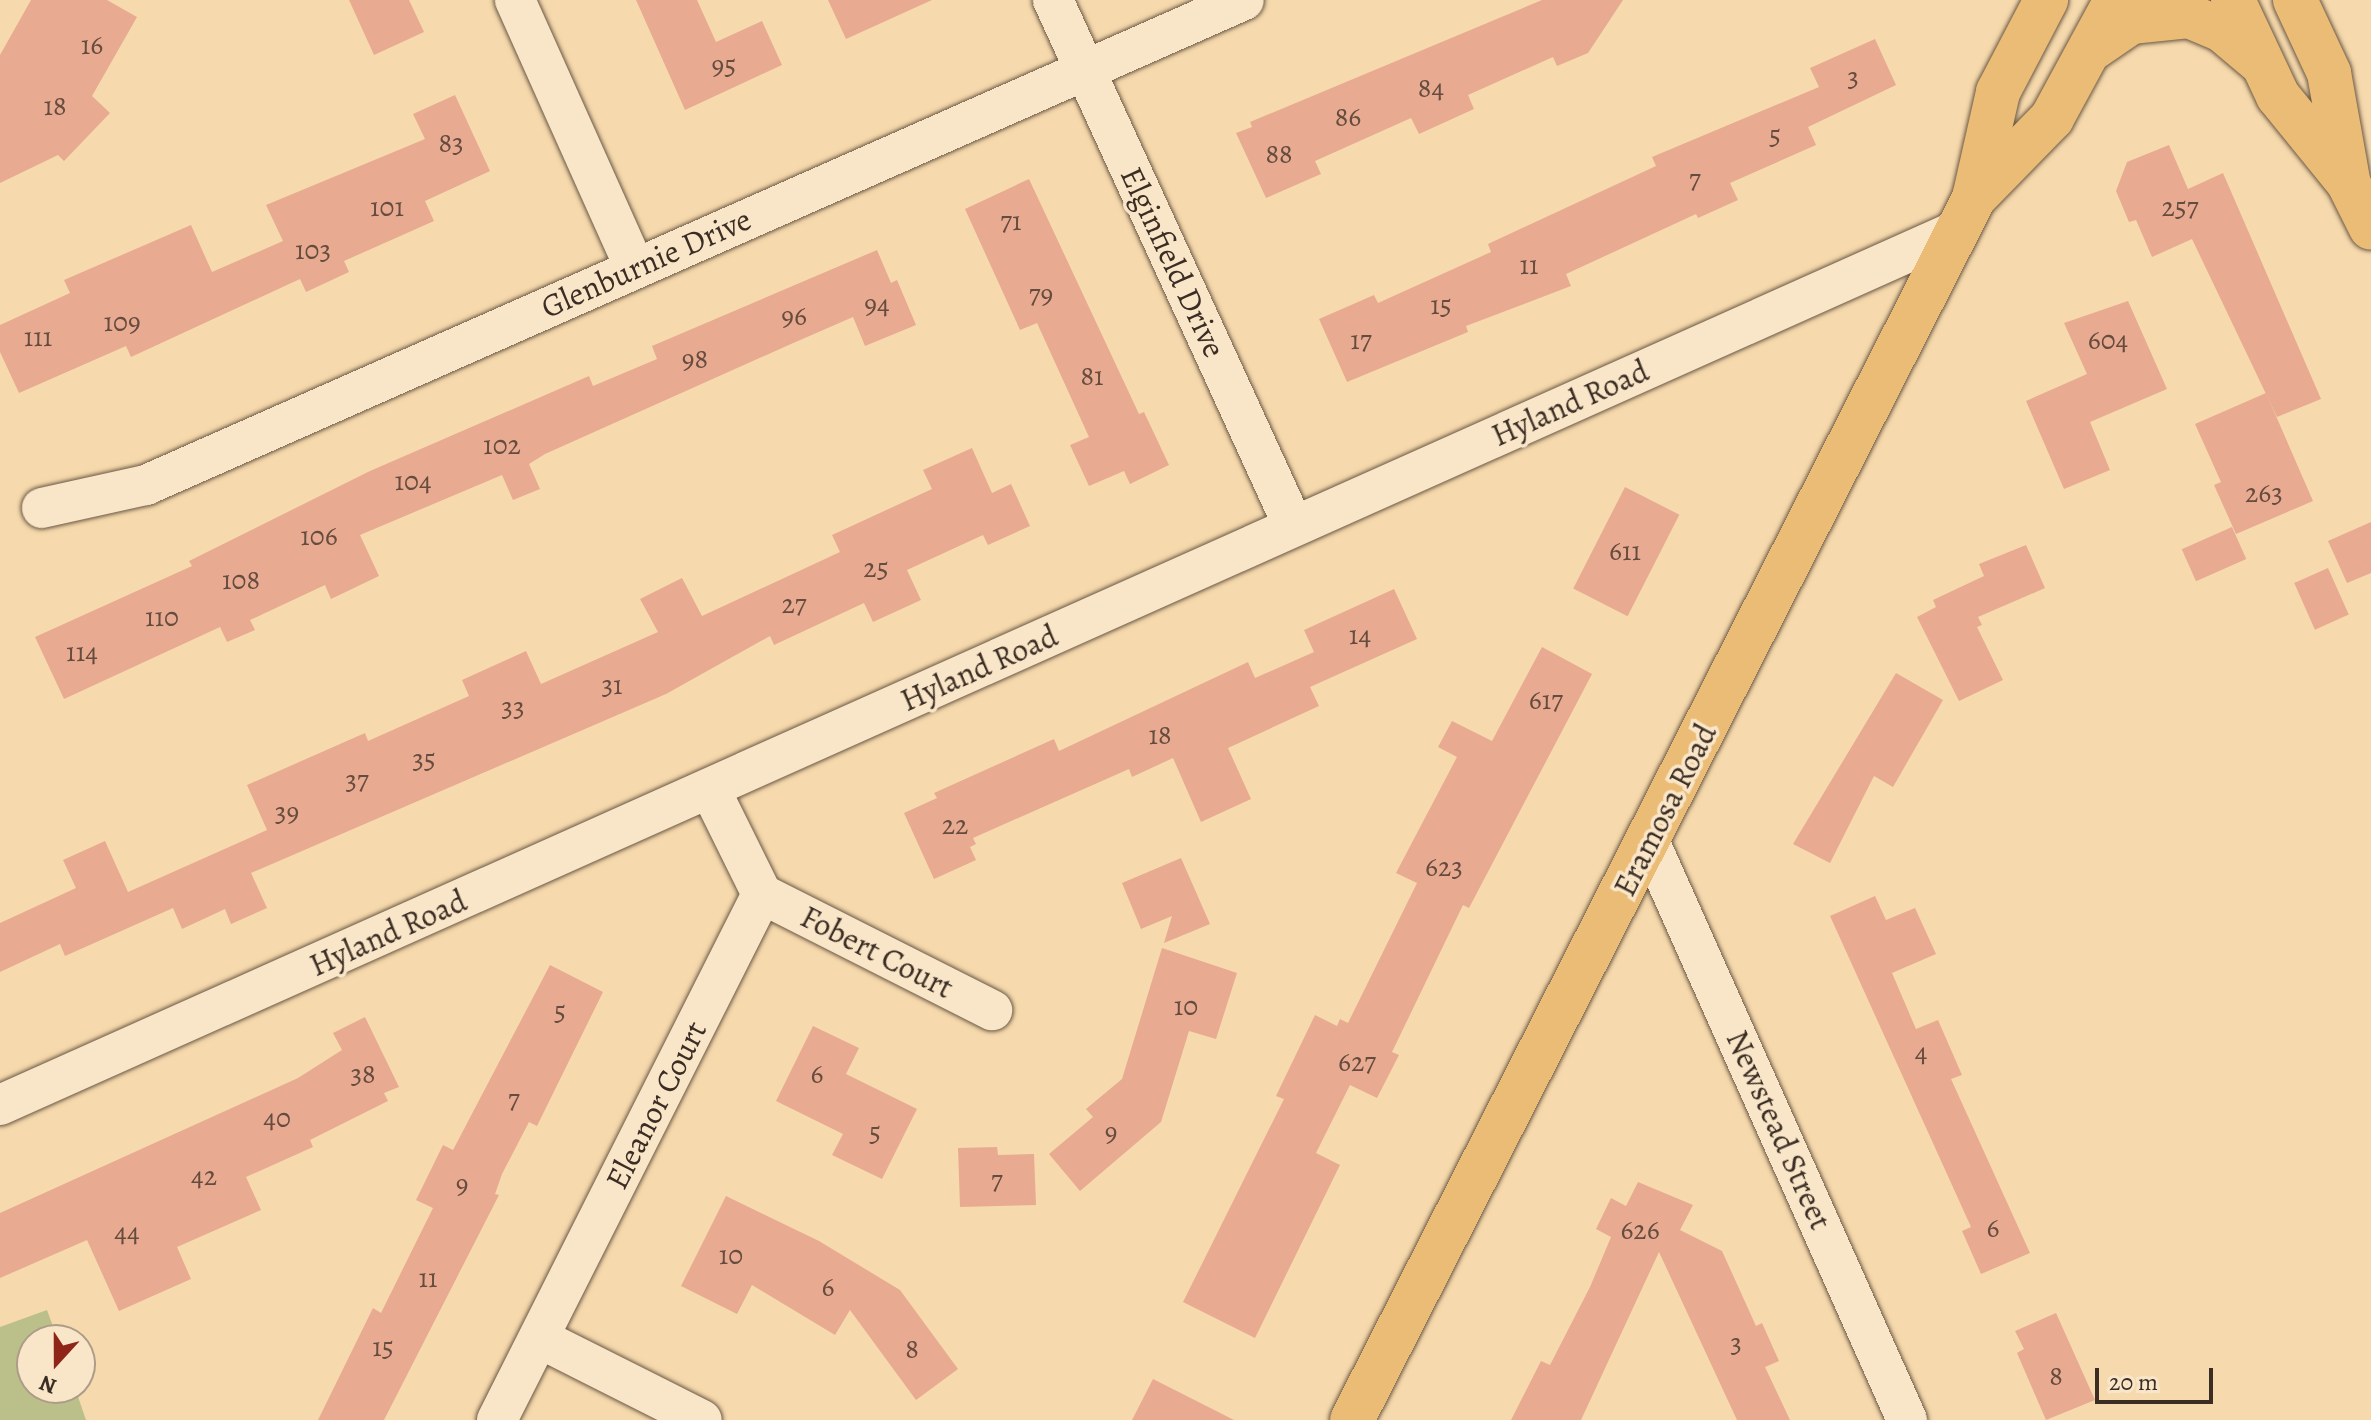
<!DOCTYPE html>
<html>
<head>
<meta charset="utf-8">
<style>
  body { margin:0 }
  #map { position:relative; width:2371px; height:1420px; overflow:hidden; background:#f6d9ac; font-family:Alegreya,serif }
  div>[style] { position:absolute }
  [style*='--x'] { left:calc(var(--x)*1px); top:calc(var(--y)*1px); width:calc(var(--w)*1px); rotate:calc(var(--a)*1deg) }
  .green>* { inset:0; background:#bbbf8a }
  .building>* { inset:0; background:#e8ab91; transform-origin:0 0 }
  .roads { filter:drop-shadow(0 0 2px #6a5845) drop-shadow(0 0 2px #6a5845) }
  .minor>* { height:40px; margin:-20px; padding:0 20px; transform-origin:20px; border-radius:20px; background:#f9e6c9 }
  .major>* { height:44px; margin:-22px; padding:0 22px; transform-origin:22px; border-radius:22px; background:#ebbc76 }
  span { translate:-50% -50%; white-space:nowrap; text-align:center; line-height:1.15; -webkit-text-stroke:7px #f9e6c9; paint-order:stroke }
  .number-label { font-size:28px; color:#664c3e }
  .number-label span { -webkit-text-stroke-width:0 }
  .street-label { font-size:32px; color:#3b2d23 }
  .north { position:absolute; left:16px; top:1324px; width:80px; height:80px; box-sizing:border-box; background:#f9e6c9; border:2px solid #ad9c87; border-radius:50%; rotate:201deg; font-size:22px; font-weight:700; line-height:32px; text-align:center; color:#3b2d23 }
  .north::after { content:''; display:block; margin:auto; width:28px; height:36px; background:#8f2418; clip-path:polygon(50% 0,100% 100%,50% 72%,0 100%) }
  .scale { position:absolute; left:2095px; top:1368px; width:118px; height:36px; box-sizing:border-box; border:4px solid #3b2d23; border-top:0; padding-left:10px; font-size:24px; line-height:28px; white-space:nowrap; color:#3b2d23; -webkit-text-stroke:6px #f9e6c9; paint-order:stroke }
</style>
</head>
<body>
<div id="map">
  <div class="green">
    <i style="clip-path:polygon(47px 1310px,58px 1340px,32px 1340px,32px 1388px,75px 1388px,86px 1420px,0 1420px,0 1327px)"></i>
  </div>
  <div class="building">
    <i style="clip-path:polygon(31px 0,107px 0,137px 17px,92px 96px,110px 113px,64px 161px,58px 155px,0 183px,0 55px)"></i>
    <i style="clip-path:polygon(349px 0,409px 0,424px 32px,374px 55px)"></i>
    <i style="clip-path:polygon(636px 0,697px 0,716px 42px,762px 21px,782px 65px,685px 110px)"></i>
    <i style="clip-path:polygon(828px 0,932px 0,846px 39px)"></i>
    <i style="clip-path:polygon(1542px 0,1623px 0,1588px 53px,1557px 66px,1553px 57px,1468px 95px,1474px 109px,1419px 134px,1411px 118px,1315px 161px,1321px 174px,1266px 198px,1236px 133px,1252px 127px,1250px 122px)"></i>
    <i style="clip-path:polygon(1875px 39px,1896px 85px,1808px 127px,1816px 145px,1730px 183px,1738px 200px,1698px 218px,1696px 214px,1566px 274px,1571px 286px,1466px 326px,1468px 332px,1347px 382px,1319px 319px,1374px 295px,1378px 303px,1491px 252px,1488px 244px,1656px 166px,1652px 157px,1819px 87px,1810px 68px)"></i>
    <i style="clip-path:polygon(455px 95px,490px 171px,425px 201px,434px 221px,344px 261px,349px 272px,306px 292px,300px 279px,131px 357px,126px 346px,19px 393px,0 352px,0 325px,70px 293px,64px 280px,191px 225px,212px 272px,283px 241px,266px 205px,425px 139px,413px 114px)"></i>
    <i style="clip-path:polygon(2169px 145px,2188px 189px,2223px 173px,2321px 399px,2277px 417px,2192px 239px,2152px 257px,2136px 220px,2129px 222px,2116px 191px,2127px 162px)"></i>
    <i style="clip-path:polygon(1029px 179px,1139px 414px,1144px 412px,1169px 465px,1130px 484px,1124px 471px,1089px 486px,1070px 445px,1089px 437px,1037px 323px,1020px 330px,965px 209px)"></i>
    <i style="clip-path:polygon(877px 250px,891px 283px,897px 280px,916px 325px,865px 346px,853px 317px,791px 344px,545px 454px,529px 464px,540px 489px,513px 500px,502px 475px,360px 535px,379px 576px,331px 599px,325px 585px,250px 620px,255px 630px,227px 642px,220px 627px,64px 699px,35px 637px,192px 566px,189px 561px,370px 471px,589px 376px,593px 386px,657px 359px,652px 346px)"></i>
    <i style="clip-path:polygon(2128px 301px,2167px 389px,2090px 422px,2110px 470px,2064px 489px,2026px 401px,2087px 374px,2064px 323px)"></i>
    <i style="clip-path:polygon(2266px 393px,2313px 501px,2236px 534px,2214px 485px,2221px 482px,2195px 424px)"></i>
    <i style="clip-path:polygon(972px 448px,992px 493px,1011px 484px,1030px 526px,988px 545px,983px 535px,907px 570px,921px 600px,873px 622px,864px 603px,774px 645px,770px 636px,666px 694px,251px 873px,267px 908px,231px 924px,225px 909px,182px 929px,173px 908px,65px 956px,60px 944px,0 972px,0 923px,76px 888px,63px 860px,105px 841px,128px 892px,267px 830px,247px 785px,365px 733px,368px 741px,469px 696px,462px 680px,526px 651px,541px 684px,658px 632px,640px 599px,682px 578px,702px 616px,840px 552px,832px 535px,932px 489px,923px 470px)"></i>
    <i style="left:1625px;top:487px;width:61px;height:114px;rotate:27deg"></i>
    <i style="clip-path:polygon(2371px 522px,2371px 573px,2347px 583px,2328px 541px)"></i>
    <i style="left:2232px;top:527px;width:35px;height:55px;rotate:66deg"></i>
    <i style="clip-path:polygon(2026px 545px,2045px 588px,1978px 617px,1982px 625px,1977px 627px,2003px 680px,1959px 701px,1917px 617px,1936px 607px,1933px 600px,1984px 576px,1979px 564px)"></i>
    <i style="left:2328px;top:568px;width:51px;height:37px;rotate:66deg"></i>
    <i style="clip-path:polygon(1394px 589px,1417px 639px,1310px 687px,1319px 706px,1228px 748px,1251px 799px,1201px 822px,1173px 758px,1132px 777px,1129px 769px,973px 838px,976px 844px,970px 847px,976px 860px,934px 879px,904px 813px,937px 798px,934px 793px,1054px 739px,1059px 751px,1248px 662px,1255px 678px,1314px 652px,1304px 630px)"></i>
    <i style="clip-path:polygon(1542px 647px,1592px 674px,1469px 908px,1463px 905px,1392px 1052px,1399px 1055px,1377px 1098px,1350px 1085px,1316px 1153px,1340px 1165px,1255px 1338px,1183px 1302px,1284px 1099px,1276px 1096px,1315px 1015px,1337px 1026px,1340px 1019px,1348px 1023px,1417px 883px,1396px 873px,1457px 757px,1438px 747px,1452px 721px,1492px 741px)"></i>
    <i style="clip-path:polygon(1896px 673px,1943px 700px,1893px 787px,1874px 776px,1830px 863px,1793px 844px)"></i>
    <i style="clip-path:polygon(1181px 858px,1210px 924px,1164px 943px,1172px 916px,1141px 929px,1122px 883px)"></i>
    <i style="clip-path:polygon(1875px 896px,1886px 920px,1915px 908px,1936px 954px,1892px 973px,1916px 1029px,1938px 1020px,1962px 1075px,1951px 1079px,2030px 1253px,1981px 1274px,1962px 1231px,1971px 1227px,1830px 916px)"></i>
    <i style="clip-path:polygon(1162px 948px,1237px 973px,1216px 1039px,1189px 1031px,1161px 1122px,1080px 1191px,1049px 1154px,1093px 1117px,1086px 1109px,1122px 1079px)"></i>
    <i style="clip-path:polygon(550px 965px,603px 992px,537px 1126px,529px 1122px,502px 1174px,495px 1194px,499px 1195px,384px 1420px,318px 1420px,373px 1308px,381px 1313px,433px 1208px,416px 1200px,443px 1145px,453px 1150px)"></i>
    <i style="clip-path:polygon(365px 1017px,399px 1087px,384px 1093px,388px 1101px,310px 1140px,313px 1147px,246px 1177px,261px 1210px,177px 1247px,191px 1279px,119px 1311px,87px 1240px,0 1278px,0 1213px,298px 1078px,342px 1050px,333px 1033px)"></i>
    <i style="clip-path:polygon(813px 1026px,859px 1048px,846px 1074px,917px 1109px,882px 1179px,832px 1155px,843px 1134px,776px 1101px)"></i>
    <i style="clip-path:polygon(997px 1147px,998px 1155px,1034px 1154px,1036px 1205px,960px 1207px,958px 1148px)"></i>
    <i style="clip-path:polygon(1638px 1182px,1693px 1205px,1680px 1230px,1722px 1251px,1756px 1326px,1762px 1323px,1779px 1361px,1765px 1367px,1790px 1420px,1737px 1420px,1659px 1252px,1581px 1420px,1511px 1420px,1541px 1361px,1550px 1365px,1590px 1287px,1611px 1237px,1596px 1229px,1611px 1198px,1626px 1206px)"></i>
    <i style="clip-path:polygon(726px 1196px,819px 1241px,900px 1290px,958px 1369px,916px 1400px,850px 1310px,835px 1335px,752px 1285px,737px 1314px,681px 1286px)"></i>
    <i style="clip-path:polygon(2056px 1313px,2095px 1400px,2046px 1420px,2017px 1353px,2024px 1349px,2015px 1331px)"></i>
    <i style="clip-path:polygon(1153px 1379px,1234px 1420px,1132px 1420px)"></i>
  </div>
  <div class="roads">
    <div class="minor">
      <i style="--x:515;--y:0;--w:294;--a:65.9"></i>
      <i style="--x:1053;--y:0;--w:577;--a:65.43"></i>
      <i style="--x:42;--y:508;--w:107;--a:-12.5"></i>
      <i style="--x:146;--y:485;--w:1200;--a:-23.83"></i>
      <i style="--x:710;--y:789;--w:117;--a:63.7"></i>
      <i style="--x:1649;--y:841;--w:634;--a:65.98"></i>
      <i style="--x:762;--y:894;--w:258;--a:26.8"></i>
      <i style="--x:0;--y:1105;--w:2145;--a:-24.08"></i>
      <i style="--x:539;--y:1338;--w:182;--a:26.7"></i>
      <i style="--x:497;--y:1420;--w:589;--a:-63.26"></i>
    </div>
    <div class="major">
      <i style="--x:2233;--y:0;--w:106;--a:64.9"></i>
      <i style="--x:2278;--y:96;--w:111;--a:50.9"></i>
      <i style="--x:2348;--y:182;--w:51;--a:63.4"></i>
      <i style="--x:2295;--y:0;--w:81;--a:65"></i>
      <i style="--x:2329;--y:73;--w:109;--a:79.9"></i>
      <i style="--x:2089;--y:51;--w:51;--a:-34.6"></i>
      <i style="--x:2131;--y:22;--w:58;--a:-5.9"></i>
      <i style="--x:2189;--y:16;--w:36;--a:23"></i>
      <i style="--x:2222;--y:30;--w:48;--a:40"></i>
      <i style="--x:1974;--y:198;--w:112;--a:-45.7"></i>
      <i style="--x:2052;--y:118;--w:134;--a:-61.5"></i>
      <i style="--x:1352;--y:1420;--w:1371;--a:-63.02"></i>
      <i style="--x:1974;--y:198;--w:109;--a:-77.2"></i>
      <i style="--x:1998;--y:92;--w:104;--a:-62.4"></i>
    </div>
  </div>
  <div class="number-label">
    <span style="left:92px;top:45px">16</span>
    <span style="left:724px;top:65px">95</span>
    <span style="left:1853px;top:77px">3</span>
    <span style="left:1431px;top:88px">84</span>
    <span style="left:55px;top:106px">18</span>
    <span style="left:1348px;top:117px">86</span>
    <span style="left:1775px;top:135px">5</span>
    <span style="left:451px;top:143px">83</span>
    <span style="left:1279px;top:154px">88</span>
    <span style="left:1695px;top:179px">7</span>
    <span style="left:387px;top:207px">101</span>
    <span style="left:2180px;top:207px">257</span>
    <span style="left:1011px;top:221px">71</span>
    <span style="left:313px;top:250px">103</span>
    <span style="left:1529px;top:265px">11</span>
    <span style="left:1041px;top:294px">79</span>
    <span style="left:877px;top:304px">94</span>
    <span style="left:1441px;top:305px">15</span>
    <span style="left:794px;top:316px">96</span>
    <span style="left:122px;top:322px">109</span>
    <span style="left:38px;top:337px">111</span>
    <span style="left:1361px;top:340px">17</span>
    <span style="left:2108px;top:340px">604</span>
    <span style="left:695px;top:359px">98</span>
    <span style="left:1092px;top:376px">81</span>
    <span style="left:502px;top:445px">102</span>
    <span style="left:413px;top:481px">104</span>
    <span style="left:2264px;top:493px">263</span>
    <span style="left:319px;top:536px">106</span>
    <span style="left:1625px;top:551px">611</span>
    <span style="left:876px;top:568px">25</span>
    <span style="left:241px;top:580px">108</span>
    <span style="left:794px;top:604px">27</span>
    <span style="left:162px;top:617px">110</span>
    <span style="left:1360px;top:635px">14</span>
    <span style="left:82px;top:652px">114</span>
    <span style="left:612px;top:685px">31</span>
    <span style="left:1546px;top:700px">617</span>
    <span style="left:513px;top:707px">33</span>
    <span style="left:1160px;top:735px">18</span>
    <span style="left:424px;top:759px">35</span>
    <span style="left:357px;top:780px">37</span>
    <span style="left:287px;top:812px">39</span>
    <span style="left:955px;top:825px">22</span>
    <span style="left:1444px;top:867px">623</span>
    <span style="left:1186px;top:1006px">10</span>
    <span style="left:560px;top:1011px">5</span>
    <span style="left:1921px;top:1052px">4</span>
    <span style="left:1357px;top:1062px">627</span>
    <span style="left:363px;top:1074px">38</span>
    <span style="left:817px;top:1074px">6</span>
    <span style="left:514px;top:1099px">7</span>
    <span style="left:277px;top:1118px">40</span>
    <span style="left:875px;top:1132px">5</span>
    <span style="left:1111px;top:1132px">9</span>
    <span style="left:204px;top:1176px">42</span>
    <span style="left:997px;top:1180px">7</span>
    <span style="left:462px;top:1184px">9</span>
    <span style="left:1993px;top:1228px">6</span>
    <span style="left:1640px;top:1230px">626</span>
    <span style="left:127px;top:1232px">44</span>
    <span style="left:731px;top:1255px">10</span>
    <span style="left:428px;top:1278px">11</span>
    <span style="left:828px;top:1287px">6</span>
    <span style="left:1736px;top:1343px">3</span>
    <span style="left:383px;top:1347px">15</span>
    <span style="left:912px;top:1349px">8</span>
    <span style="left:2056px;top:1376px">8</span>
  </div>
  <div class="street-label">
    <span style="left:1173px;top:262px;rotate:65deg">Elginfield Drive</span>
    <span style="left:646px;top:263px;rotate:-24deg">Glenburnie Drive</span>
    <span style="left:1570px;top:403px;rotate:-24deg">Hyland Road</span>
    <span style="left:979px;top:668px;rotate:-24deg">Hyland Road</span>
    <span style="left:1665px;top:810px;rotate:-63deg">Eramosa Road</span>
    <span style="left:388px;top:933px;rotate:-24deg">Hyland Road</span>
    <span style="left:877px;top:952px;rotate:27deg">Fobert Court</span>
    <span style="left:656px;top:1105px;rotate:-63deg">Eleanor Court</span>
    <span style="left:1779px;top:1130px;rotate:66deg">Newstead Street</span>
  </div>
  <div class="north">N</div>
  <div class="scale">20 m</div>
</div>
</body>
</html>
